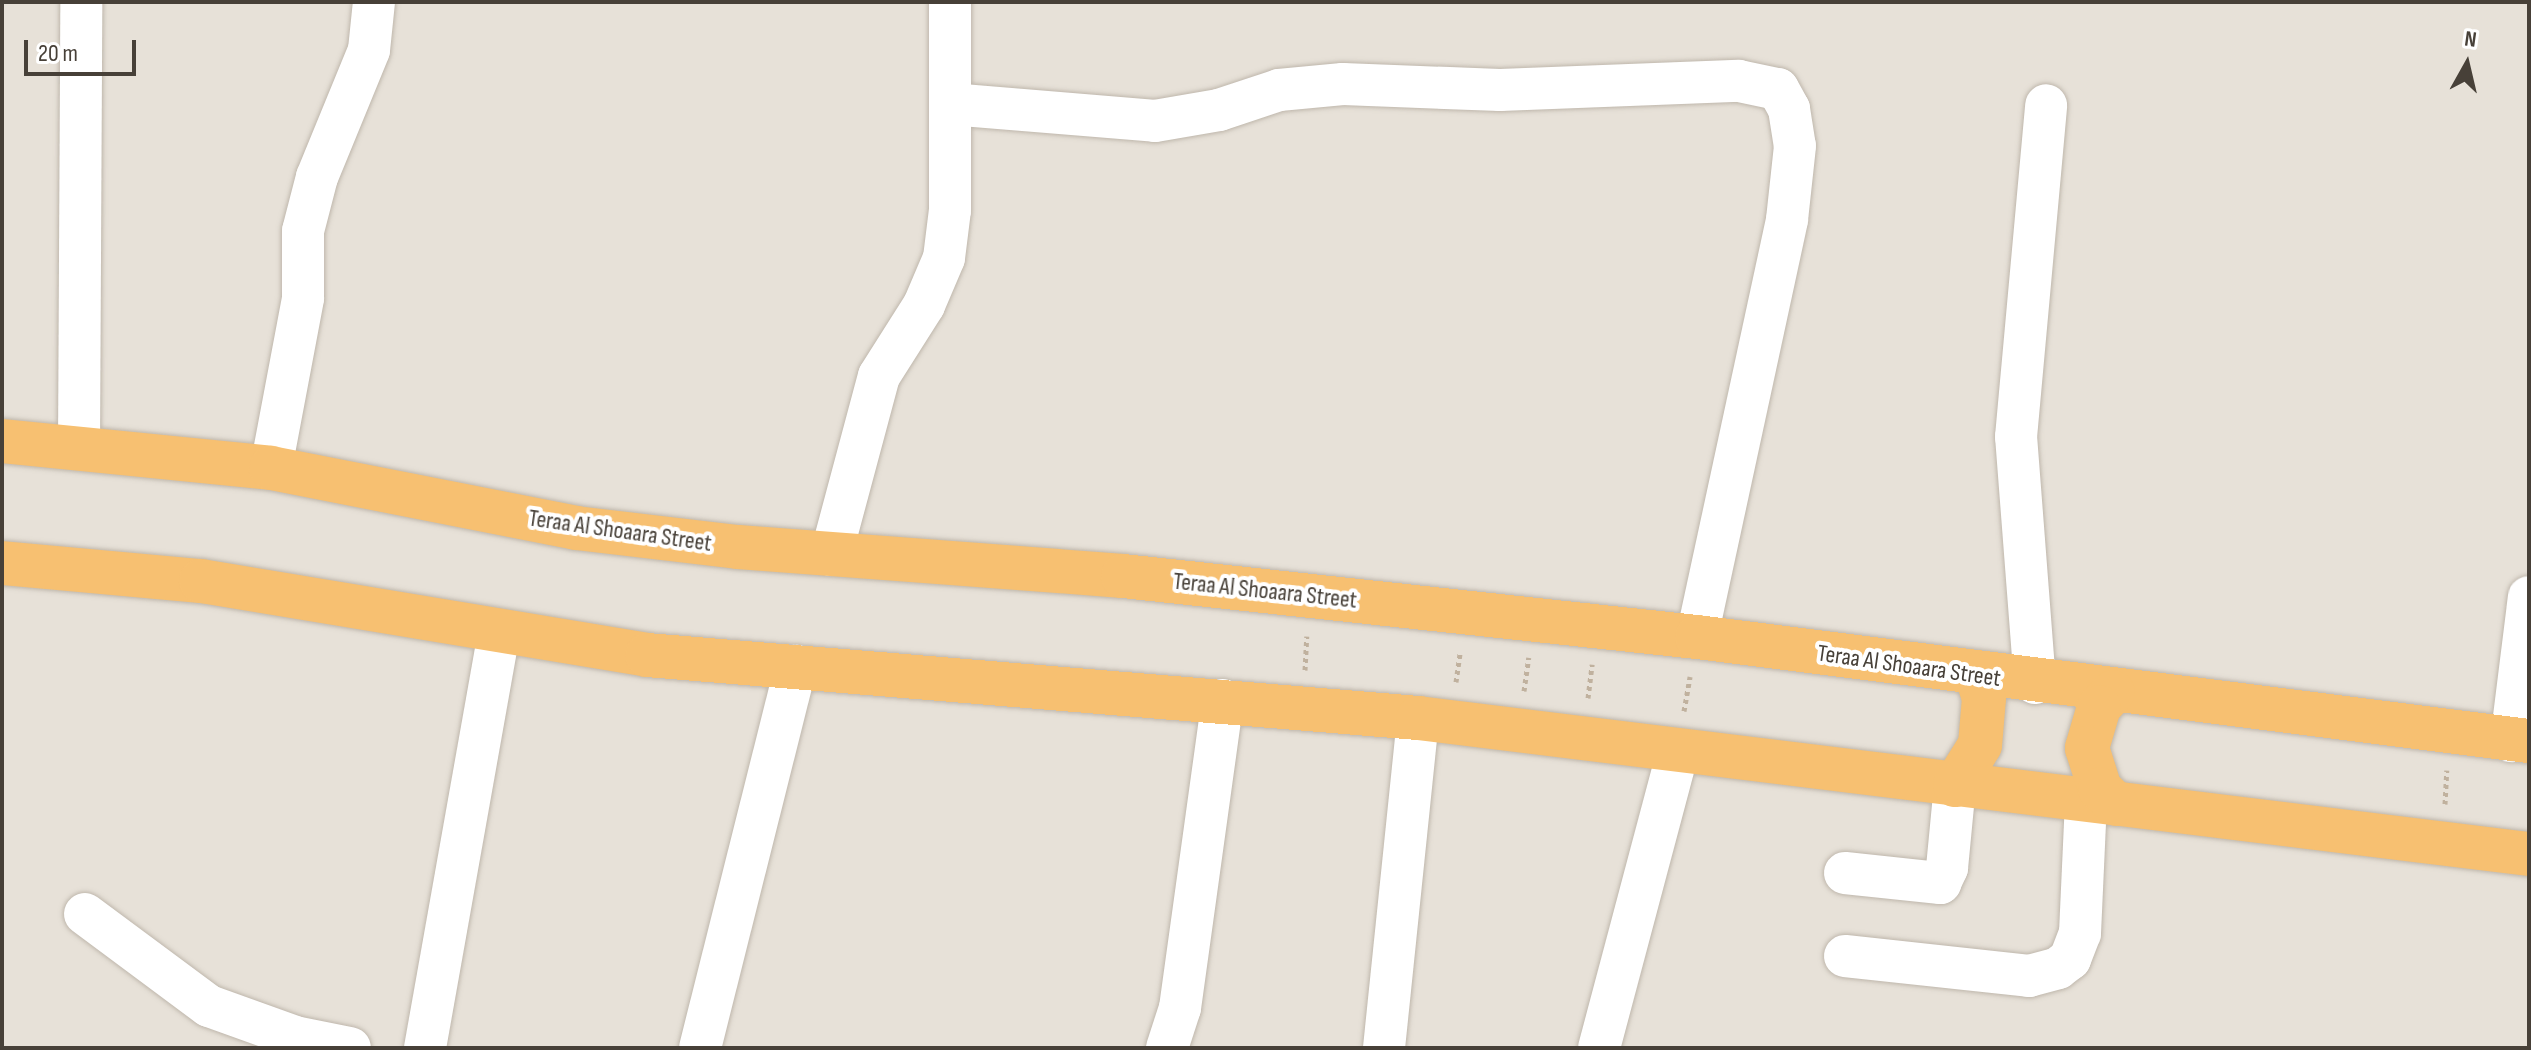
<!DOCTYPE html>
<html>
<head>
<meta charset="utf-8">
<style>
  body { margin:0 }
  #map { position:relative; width:2531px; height:1050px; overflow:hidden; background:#f4f0e9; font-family:"Sofia Sans Condensed",sans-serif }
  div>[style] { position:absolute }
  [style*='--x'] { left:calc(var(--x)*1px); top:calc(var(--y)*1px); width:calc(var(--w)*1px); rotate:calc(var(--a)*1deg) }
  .residential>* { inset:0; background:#e7e1d8; transform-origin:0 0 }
  .path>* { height:5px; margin-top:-2.5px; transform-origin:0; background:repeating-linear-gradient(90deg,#c0b19e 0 4px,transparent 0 8px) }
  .roads { filter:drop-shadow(0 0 2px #bfb7ac) drop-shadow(0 0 2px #bfb7ac) }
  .street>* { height:42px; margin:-21px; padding:0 21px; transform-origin:21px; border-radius:21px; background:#fff }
  .highway>* { height:44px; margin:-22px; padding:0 22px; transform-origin:22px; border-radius:22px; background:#f7c071 }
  span { translate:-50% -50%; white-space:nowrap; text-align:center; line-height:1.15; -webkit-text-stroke:8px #fff; paint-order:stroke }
  .street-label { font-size:24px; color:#474038 }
  .frame { position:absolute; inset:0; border:4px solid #474038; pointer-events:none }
  .north { position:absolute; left:2427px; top:24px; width:80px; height:80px; -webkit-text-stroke:6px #fff; paint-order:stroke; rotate:8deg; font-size:22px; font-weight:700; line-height:32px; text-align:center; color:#474038 }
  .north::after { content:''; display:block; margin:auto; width:28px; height:36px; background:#474038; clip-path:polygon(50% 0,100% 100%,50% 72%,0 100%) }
  .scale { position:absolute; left:24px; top:40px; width:112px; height:36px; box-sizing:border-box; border:4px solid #474038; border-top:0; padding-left:10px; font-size:24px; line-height:28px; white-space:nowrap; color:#474038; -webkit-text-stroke:6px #fff; paint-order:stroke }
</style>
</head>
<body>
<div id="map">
  <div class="residential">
    <i style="left:2px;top:2px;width:2527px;height:1046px"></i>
  </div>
  <div class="path">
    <i style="--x:1305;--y:670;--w:34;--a:-87"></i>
    <i style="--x:1456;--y:682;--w:30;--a:-82"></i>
    <i style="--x:1524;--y:691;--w:34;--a:-82"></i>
    <i style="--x:1588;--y:698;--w:34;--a:-83"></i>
    <i style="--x:1684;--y:711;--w:35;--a:-80"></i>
    <i style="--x:2445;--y:804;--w:34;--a:-87"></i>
  </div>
  <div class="roads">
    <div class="street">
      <i style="--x:950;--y:104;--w:206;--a:4.7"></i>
      <i style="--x:1155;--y:121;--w:65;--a:-9.8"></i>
      <i style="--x:1219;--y:110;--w:63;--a:-18.4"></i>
      <i style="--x:1279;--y:90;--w:64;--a:-5.4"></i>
      <i style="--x:1343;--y:84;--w:157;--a:2.2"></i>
      <i style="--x:1500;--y:90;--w:239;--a:-2.2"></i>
      <i style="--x:1739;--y:81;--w:40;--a:12"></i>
      <i style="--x:1778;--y:89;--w:23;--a:61"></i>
      <i style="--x:1789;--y:109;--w:37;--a:81"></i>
      <i style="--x:1795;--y:146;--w:74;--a:96.2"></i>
      <i style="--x:1787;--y:220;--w:427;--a:102.2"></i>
      <i style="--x:79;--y:449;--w:447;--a:-89.7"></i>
      <i style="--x:271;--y:468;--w:173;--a:-79.3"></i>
      <i style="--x:303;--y:298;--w:67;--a:-90"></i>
      <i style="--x:303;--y:231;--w:56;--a:-75.5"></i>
      <i style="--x:317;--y:177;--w:137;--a:-67.7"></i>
      <i style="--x:369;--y:50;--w:48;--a:-84.1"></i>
      <i style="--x:831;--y:555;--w:185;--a:-75"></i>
      <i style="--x:879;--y:376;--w:84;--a:-57.6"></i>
      <i style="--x:924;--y:305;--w:51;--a:-66.9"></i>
      <i style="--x:944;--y:258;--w:48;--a:-82.9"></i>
      <i style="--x:950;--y:210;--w:208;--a:-90"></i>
      <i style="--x:2035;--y:683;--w:247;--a:-94.4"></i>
      <i style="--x:2016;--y:437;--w:333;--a:-84.8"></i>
      <i style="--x:2511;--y:741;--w:145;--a:-82.9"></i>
      <i style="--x:1845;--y:873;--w:96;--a:6"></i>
      <i style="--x:1940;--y:883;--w:17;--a:-65"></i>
      <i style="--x:1947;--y:868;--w:83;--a:-84.5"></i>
      <i style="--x:85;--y:914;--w:154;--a:36.6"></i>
      <i style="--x:209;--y:1006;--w:91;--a:19.8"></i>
      <i style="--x:295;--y:1037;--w:56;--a:11.3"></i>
      <i style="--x:1845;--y:956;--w:185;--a:6.2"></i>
      <i style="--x:2029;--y:976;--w:30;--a:-15"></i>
      <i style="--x:2058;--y:968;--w:15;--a:-37"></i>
      <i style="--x:2070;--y:959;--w:28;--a:-69"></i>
      <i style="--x:2080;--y:933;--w:133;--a:-87.4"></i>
      <i style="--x:425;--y:1048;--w:422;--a:-79.9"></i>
      <i style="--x:700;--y:1048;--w:394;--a:-75.9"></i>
      <i style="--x:1167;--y:1048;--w:42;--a:-72"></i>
      <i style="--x:1180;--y:1008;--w:311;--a:-82.1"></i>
      <i style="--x:1384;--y:1048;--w:332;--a:-84.1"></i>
      <i style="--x:1599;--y:1048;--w:307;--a:-75.1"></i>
    </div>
    <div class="highway">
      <i style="--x:2;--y:441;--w:270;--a:5.7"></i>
      <i style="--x:271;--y:468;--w:311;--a:11.1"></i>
      <i style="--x:576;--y:528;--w:163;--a:6.7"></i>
      <i style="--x:738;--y:547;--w:386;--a:4.3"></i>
      <i style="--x:1123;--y:576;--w:577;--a:6.07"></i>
      <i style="--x:1697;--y:637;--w:838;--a:7.13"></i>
      <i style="--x:2;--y:563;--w:200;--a:5.2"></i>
      <i style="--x:201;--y:581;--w:452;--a:9.4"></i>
      <i style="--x:647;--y:655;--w:774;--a:4.67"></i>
      <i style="--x:1418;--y:718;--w:1119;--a:6.98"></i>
      <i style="--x:2113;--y:692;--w:21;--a:133"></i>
      <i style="--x:2099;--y:707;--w:43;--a:106.3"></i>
      <i style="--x:2087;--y:748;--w:43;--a:72.4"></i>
      <i style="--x:2100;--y:789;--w:22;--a:43"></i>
      <i style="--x:1955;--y:785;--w:47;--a:-58"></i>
      <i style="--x:1980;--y:745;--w:47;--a:-85.1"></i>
      <i style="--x:1984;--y:698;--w:23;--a:-108"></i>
    </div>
  </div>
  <div class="street-label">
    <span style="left:620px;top:531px;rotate:8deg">Teraa Al Shoaara Street</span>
    <span style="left:1265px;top:591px;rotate:6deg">Teraa Al Shoaara Street</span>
    <span style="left:1909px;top:666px;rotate:8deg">Teraa Al Shoaara Street</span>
  </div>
  <div class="frame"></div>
  <div class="north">N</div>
  <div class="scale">20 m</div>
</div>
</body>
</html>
